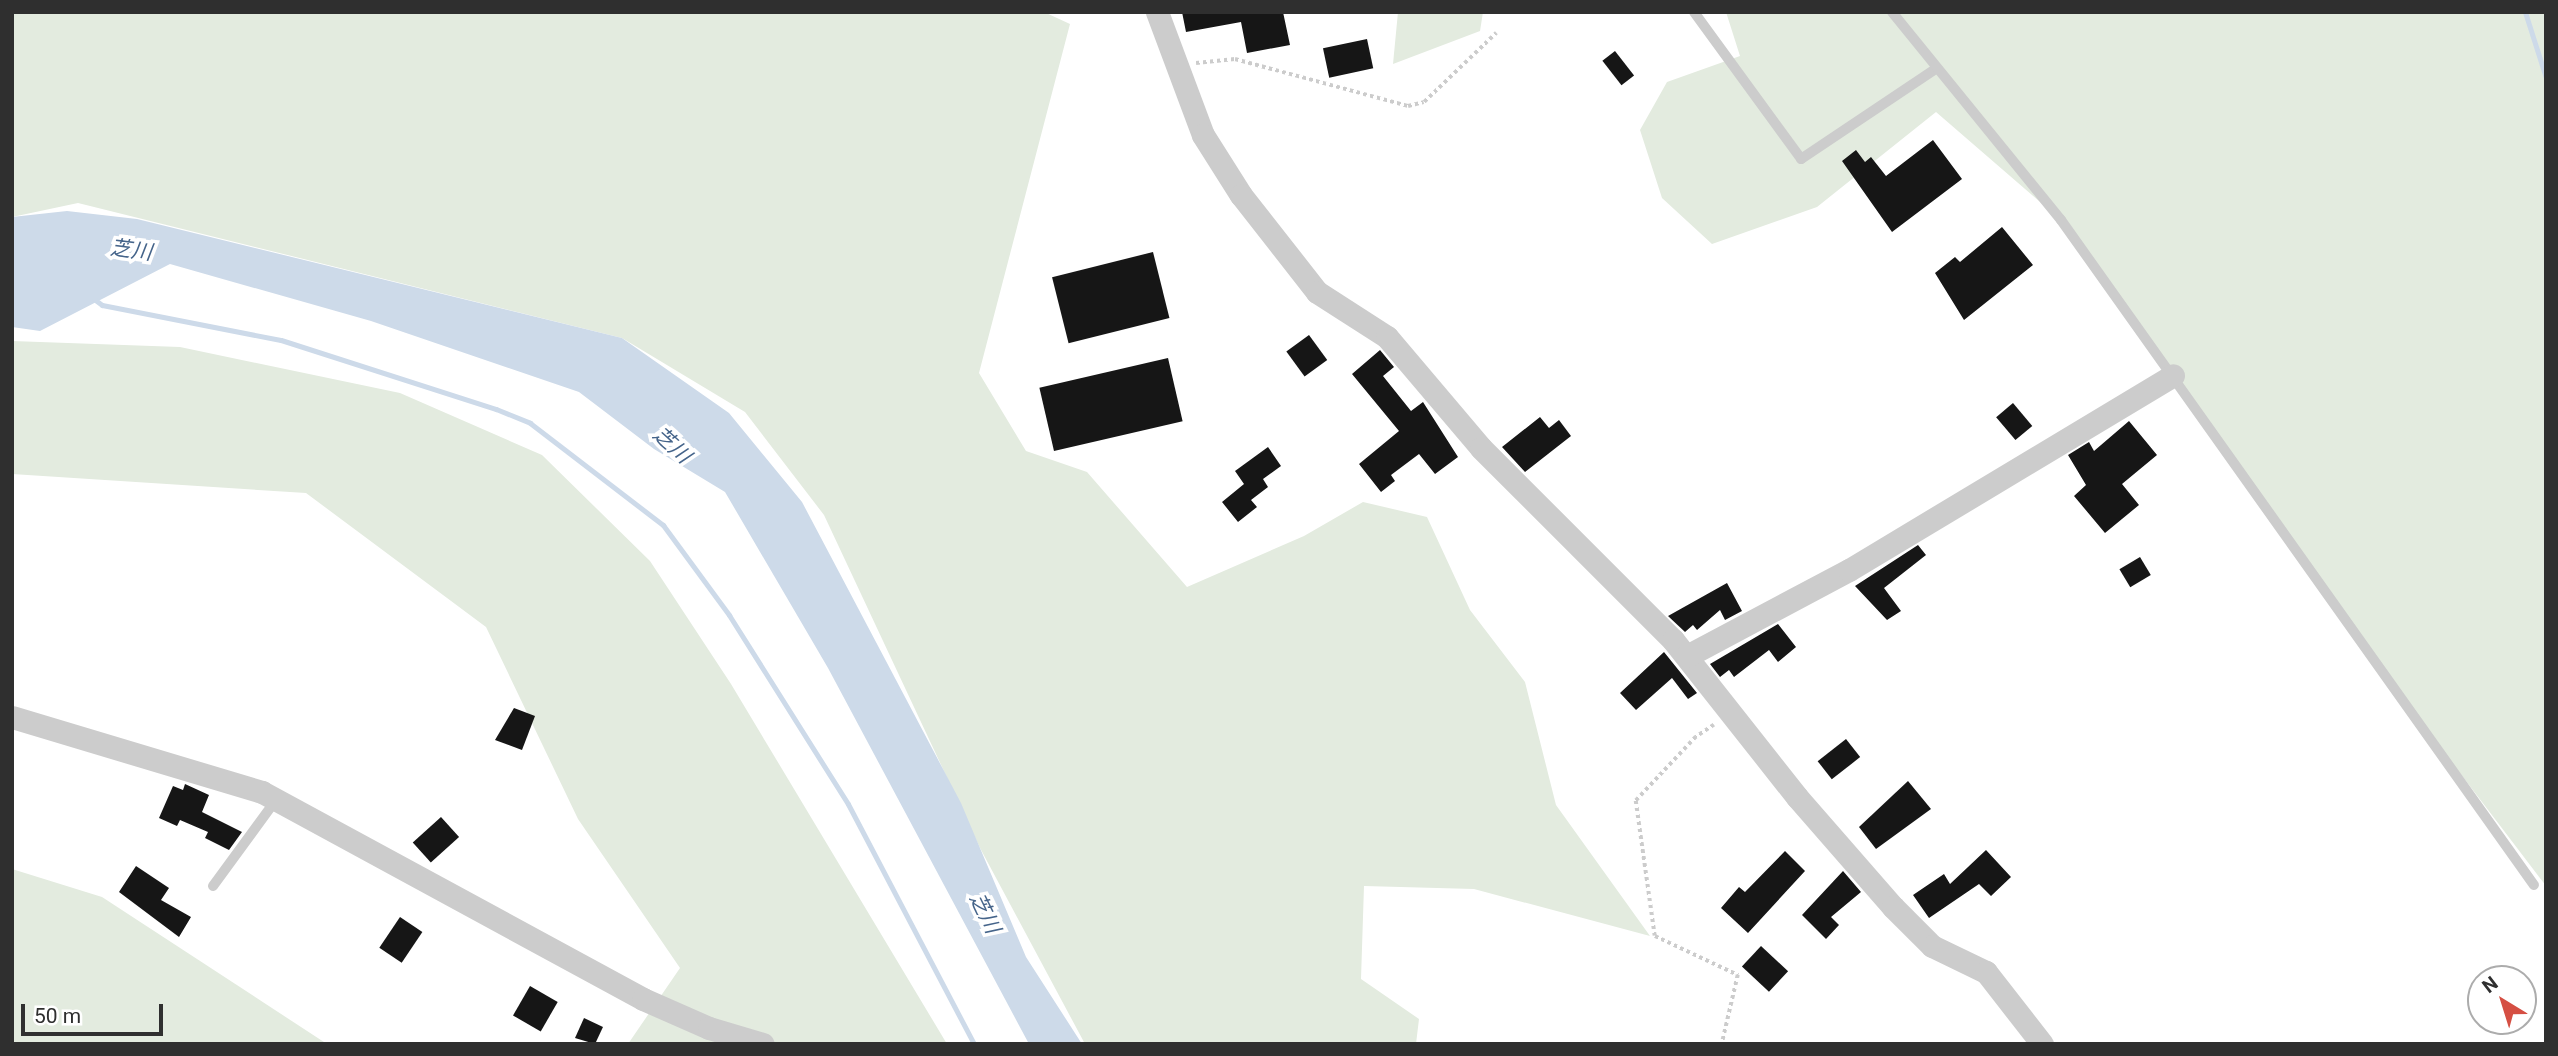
<!DOCTYPE html>
<html>
<head>
<meta charset="utf-8">
<style>
  body { margin:0 }
  #map { position:relative; width:2558px; height:1056px; overflow:hidden; background:#fff; font-family:Roboto,"Noto Sans JP",sans-serif }
  div>[style] { position:absolute }
  [style*='--x'] { left:calc(var(--x)*1px); top:calc(var(--y)*1px); width:calc(var(--w)*1px); rotate:calc(var(--a)*1deg) }
  .green>* { inset:0; background:#e3ebdf }
  .water>* { inset:0; background:#cddae9 }
  .stream>* { height:5px; margin:-2.5px; padding:0 2.5px; transform-origin:2.5px; border-radius:2.5px; background:#cddae9 }
  .building>* { inset:0; background:#161616; transform-origin:0 0 }
  .path>* { height:3.5px; margin-top:-1.75px; transform-origin:0; background:repeating-linear-gradient(90deg,#ccc 0 3.5px,transparent 0 7px) }
  .lane>* { height:10px; margin:-5px; padding:0 5px; transform-origin:5px; border-radius:5px; background:#ccc }
  .street>* { height:23px; margin:-11.5px; padding:0 11.5px; transform-origin:11.5px; border-radius:11.5px; background:#ccc }
  span { translate:-50% -50%; white-space:nowrap; text-align:center; line-height:1.15; -webkit-text-stroke:7px #fff; paint-order:stroke }
  .water-label { font-size:21px; color:#45648a; font-style:italic }
  .frame { position:absolute; inset:0; border:14px solid #2f2f2f; pointer-events:none }
  .north { position:absolute; left:2467px; top:965px; width:70px; height:70px; box-sizing:border-box; background:#fff; border:2px solid #acacac; border-radius:50%; rotate:322deg; font-size:19px; font-weight:700; line-height:28px; text-align:center; color:#2f2f2f }
  .north::after { content:''; display:block; margin:auto; width:24px; height:32px; background:#d54f43; clip-path:polygon(50% 0,100% 100%,50% 72%,0 100%) }
  .scale { position:absolute; left:21px; top:1004px; width:142px; height:32px; box-sizing:border-box; border:4px solid #2f2f2f; border-top:0; padding-left:9px; font-size:21px; line-height:24px; white-space:nowrap; color:#2f2f2f; -webkit-text-stroke:5px #fff; paint-order:stroke }
</style>
</head>
<body>
<div id="map">
  <div class="green">
    <i style="clip-path:polygon(12px 12px,1044px 12px,1070px 24px,979px 373px,1026px 451px,1087px 472px,1187px 587px,1304px 536px,1363px 502px,1427px 517px,1470px 610px,1525px 682px,1556px 805px,1650px 936px,1474px 889px,1364px 886px,1361px 979px,1419px 1019px,1416px 1044px,1085px 1044px,980px 848px,824px 515px,745px 412px,622px 338px,78px 203px,12px 217px)"></i>
    <i style="clip-path:polygon(1398px 12px,1483px 12px,1480px 31px,1393px 64px)"></i>
    <i style="clip-path:polygon(1726px 12px,2546px 12px,2546px 886px,2383px 672px,2061px 220px,1936px 112px,1817px 207px,1712px 244px,1662px 198px,1640px 130px,1667px 82px,1740px 56px)"></i>
    <i style="clip-path:polygon(12px 341px,180px 347px,400px 393px,542px 455px,650px 561px,731px 684px,947px 1044px,628px 1044px,680px 968px,578px 819px,486px 627px,306px 493px,12px 474px)"></i>
    <i style="clip-path:polygon(12px 869px,102px 897px,327px 1044px,12px 1044px)"></i>
  </div>
  <div class="water">
    <i style="clip-path:polygon(67px 211px,137px 219px,622px 338px,729px 413px,802px 502px,961px 803px,1026px 957px,1082px 1044px,1029px 1044px,828px 668px,725px 492px,654px 449px,579px 392px,371px 321px,170px 264px,40px 331px,12px 327px,12px 217px)"></i>
  </div>
  <div class="stream">
    <i style="--x:2525;--y:12;--w:69;--a:72.3"></i>
    <i style="--x:94;--y:299;--w:10;--a:37"></i>
    <i style="--x:102;--y:305;--w:182;--a:11.1"></i>
    <i style="--x:281;--y:340;--w:226;--a:17.8"></i>
    <i style="--x:496;--y:409;--w:37;--a:22"></i>
    <i style="--x:530;--y:423;--w:168;--a:37.5"></i>
    <i style="--x:663;--y:525;--w:112;--a:53.7"></i>
    <i style="--x:729;--y:615;--w:223;--a:57.8"></i>
    <i style="--x:848;--y:804;--w:271;--a:62.3"></i>
  </div>
  <div class="building">
    <i style="clip-path:polygon(1182px 12px,1283px 12px,1290px 45px,1247px 53px,1241px 22px,1186px 32px)"></i>
    <i style="left:1367px;top:39px;width:30px;height:45px;rotate:78deg"></i>
    <i style="left:1615px;top:51px;width:31px;height:16px;rotate:52deg"></i>
    <i style="clip-path:polygon(1933px 140px,1962px 179px,1892px 232px,1842px 161px,1856px 150px,1865px 162px,1871px 157px,1886px 176px)"></i>
    <i style="clip-path:polygon(2002px 227px,2033px 265px,1964px 320px,1935px 273px,1955px 257px,1960px 262px)"></i>
    <i style="left:1153px;top:252px;width:68px;height:104px;rotate:76deg"></i>
    <i style="left:1309px;top:335px;width:31px;height:28px;rotate:54deg"></i>
    <i style="clip-path:polygon(1380px 350px,1394px 367px,1383px 376px,1411px 411px,1423px 402px,1458px 457px,1435px 474px,1419px 454px,1391px 475px,1395px 481px,1381px 492px,1359px 464px,1399px 431px,1352px 374px)"></i>
    <i style="left:1168px;top:358px;width:65px;height:132px;rotate:77deg"></i>
    <i style="left:2013px;top:403px;width:30px;height:22px;rotate:50deg"></i>
    <i style="clip-path:polygon(1540px 417px,1549px 428px,1559px 420px,1571px 436px,1525px 472px,1502px 447px)"></i>
    <i style="clip-path:polygon(2129px 421px,2157px 455px,2122px 484px,2139px 505px,2105px 533px,2074px 496px,2086px 485px,2068px 455px,2089px 442px,2094px 451px)"></i>
    <i style="clip-path:polygon(1268px 447px,1281px 466px,1263px 479px,1268px 487px,1251px 500px,1257px 507px,1238px 522px,1222px 502px,1244px 484px,1235px 471px)"></i>
    <i style="clip-path:polygon(1918px 545px,1926px 555px,1884px 588px,1901px 611px,1887px 620px,1855px 586px)"></i>
    <i style="left:2140px;top:557px;width:21px;height:24px;rotate:59deg"></i>
    <i style="clip-path:polygon(1727px 583px,1742px 611px,1725px 620px,1720px 610px,1697px 630px,1693px 625px,1685px 632px,1668px 616px)"></i>
    <i style="clip-path:polygon(1778px 624px,1796px 647px,1778px 662px,1769px 650px,1734px 677px,1729px 670px,1720px 677px,1710px 664px)"></i>
    <i style="clip-path:polygon(1664px 652px,1697px 693px,1688px 699px,1672px 678px,1636px 710px,1620px 693px)"></i>
    <i style="clip-path:polygon(514px 708px,535px 716px,522px 750px,495px 740px)"></i>
    <i style="left:1846px;top:739px;width:23px;height:36px;rotate:52deg"></i>
    <i style="clip-path:polygon(1908px 781px,1931px 809px,1876px 849px,1859px 827px)"></i>
    <i style="clip-path:polygon(185px 784px,209px 795px,202px 812px,242px 832px,229px 850px,205px 838px,208px 832px,180px 820px,177px 826px,159px 818px,173px 786px,183px 790px)"></i>
    <i style="left:441px;top:817px;width:27px;height:38px;rotate:48deg"></i>
    <i style="clip-path:polygon(1986px 850px,2011px 877px,1991px 896px,1979px 884px,1929px 918px,1913px 895px,1944px 874px,1950px 884px)"></i>
    <i style="clip-path:polygon(1785px 851px,1805px 871px,1748px 933px,1721px 908px,1739px 887px,1745px 892px)"></i>
    <i style="clip-path:polygon(136px 866px,169px 888px,161px 900px,191px 917px,179px 937px,119px 892px)"></i>
    <i style="clip-path:polygon(1843px 871px,1861px 892px,1831px 917px,1839px 925px,1826px 939px,1802px 915px)"></i>
    <i style="left:400px;top:917px;width:27px;height:37px;rotate:34deg"></i>
    <i style="left:1761px;top:946px;width:37px;height:28px;rotate:43deg"></i>
    <i style="left:530px;top:986px;width:32px;height:34px;rotate:30deg"></i>
    <i style="clip-path:polygon(584px 1018px,603px 1027px,595px 1044px,575px 1038px)"></i>
  </div>
  <div class="path">
    <i style="--x:1196;--y:63;--w:39;--a:-6"></i>
    <i style="--x:1235;--y:59;--w:179;--a:15.2"></i>
    <i style="--x:1408;--y:106;--w:16;--a:-14"></i>
    <i style="--x:1424;--y:102;--w:100;--a:-43.8"></i>
    <i style="--x:1714;--y:725;--w:22;--a:146"></i>
    <i style="--x:1696;--y:737;--w:88;--a:133.2"></i>
    <i style="--x:1636;--y:801;--w:136;--a:82"></i>
    <i style="--x:1655;--y:936;--w:92;--a:25.2"></i>
    <i style="--x:1738;--y:975;--w:71;--a:103.1"></i>
  </div>
  <div class="lane">
    <i style="--x:1694;--y:12;--w:182;--a:53.9"></i>
    <i style="--x:1801;--y:159;--w:160;--a:-33.8"></i>
    <i style="--x:1892;--y:12;--w:268;--a:50.9"></i>
    <i style="--x:2061;--y:220;--w:816;--a:54.58"></i>
    <i style="--x:213;--y:886;--w:107;--a:-53.8"></i>
  </div>
  <div class="street">
    <i style="--x:1157;--y:12;--w:131;--a:69.5"></i>
    <i style="--x:1203;--y:135;--w:71;--a:57.7"></i>
    <i style="--x:1241;--y:195;--w:123;--a:51.9"></i>
    <i style="--x:1317;--y:292;--w:83;--a:32.7"></i>
    <i style="--x:1387;--y:337;--w:145;--a:49.7"></i>
    <i style="--x:1481;--y:448;--w:272;--a:45"></i>
    <i style="--x:1673;--y:640;--w:200;--a:51.7"></i>
    <i style="--x:1797;--y:797;--w:146;--a:48.9"></i>
    <i style="--x:1893;--y:907;--w:55;--a:45"></i>
    <i style="--x:1932;--y:946;--w:60;--a:25.7"></i>
    <i style="--x:1986;--y:972;--w:91;--a:52.1"></i>
    <i style="--x:1687;--y:656;--w:183;--a:-28"></i>
    <i style="--x:1849;--y:570;--w:378;--a:-31"></i>
    <i style="--x:12;--y:717;--w:261;--a:16.7"></i>
    <i style="--x:262;--y:792;--w:434;--a:28.5"></i>
    <i style="--x:643;--y:999;--w:72;--a:23.7"></i>
    <i style="--x:709;--y:1028;--w:56;--a:16.5"></i>
  </div>
  <div class="water-label">
    <span style="left:131px;top:250px;rotate:7deg">芝川</span>
    <span style="left:672px;top:445px;rotate:42deg">芝川</span>
    <span style="left:985px;top:913px;rotate:64deg">芝川</span>
  </div>
  <div class="frame"></div>
  <div class="north">N</div>
  <div class="scale">50 m</div>
</div>
</body>
</html>
